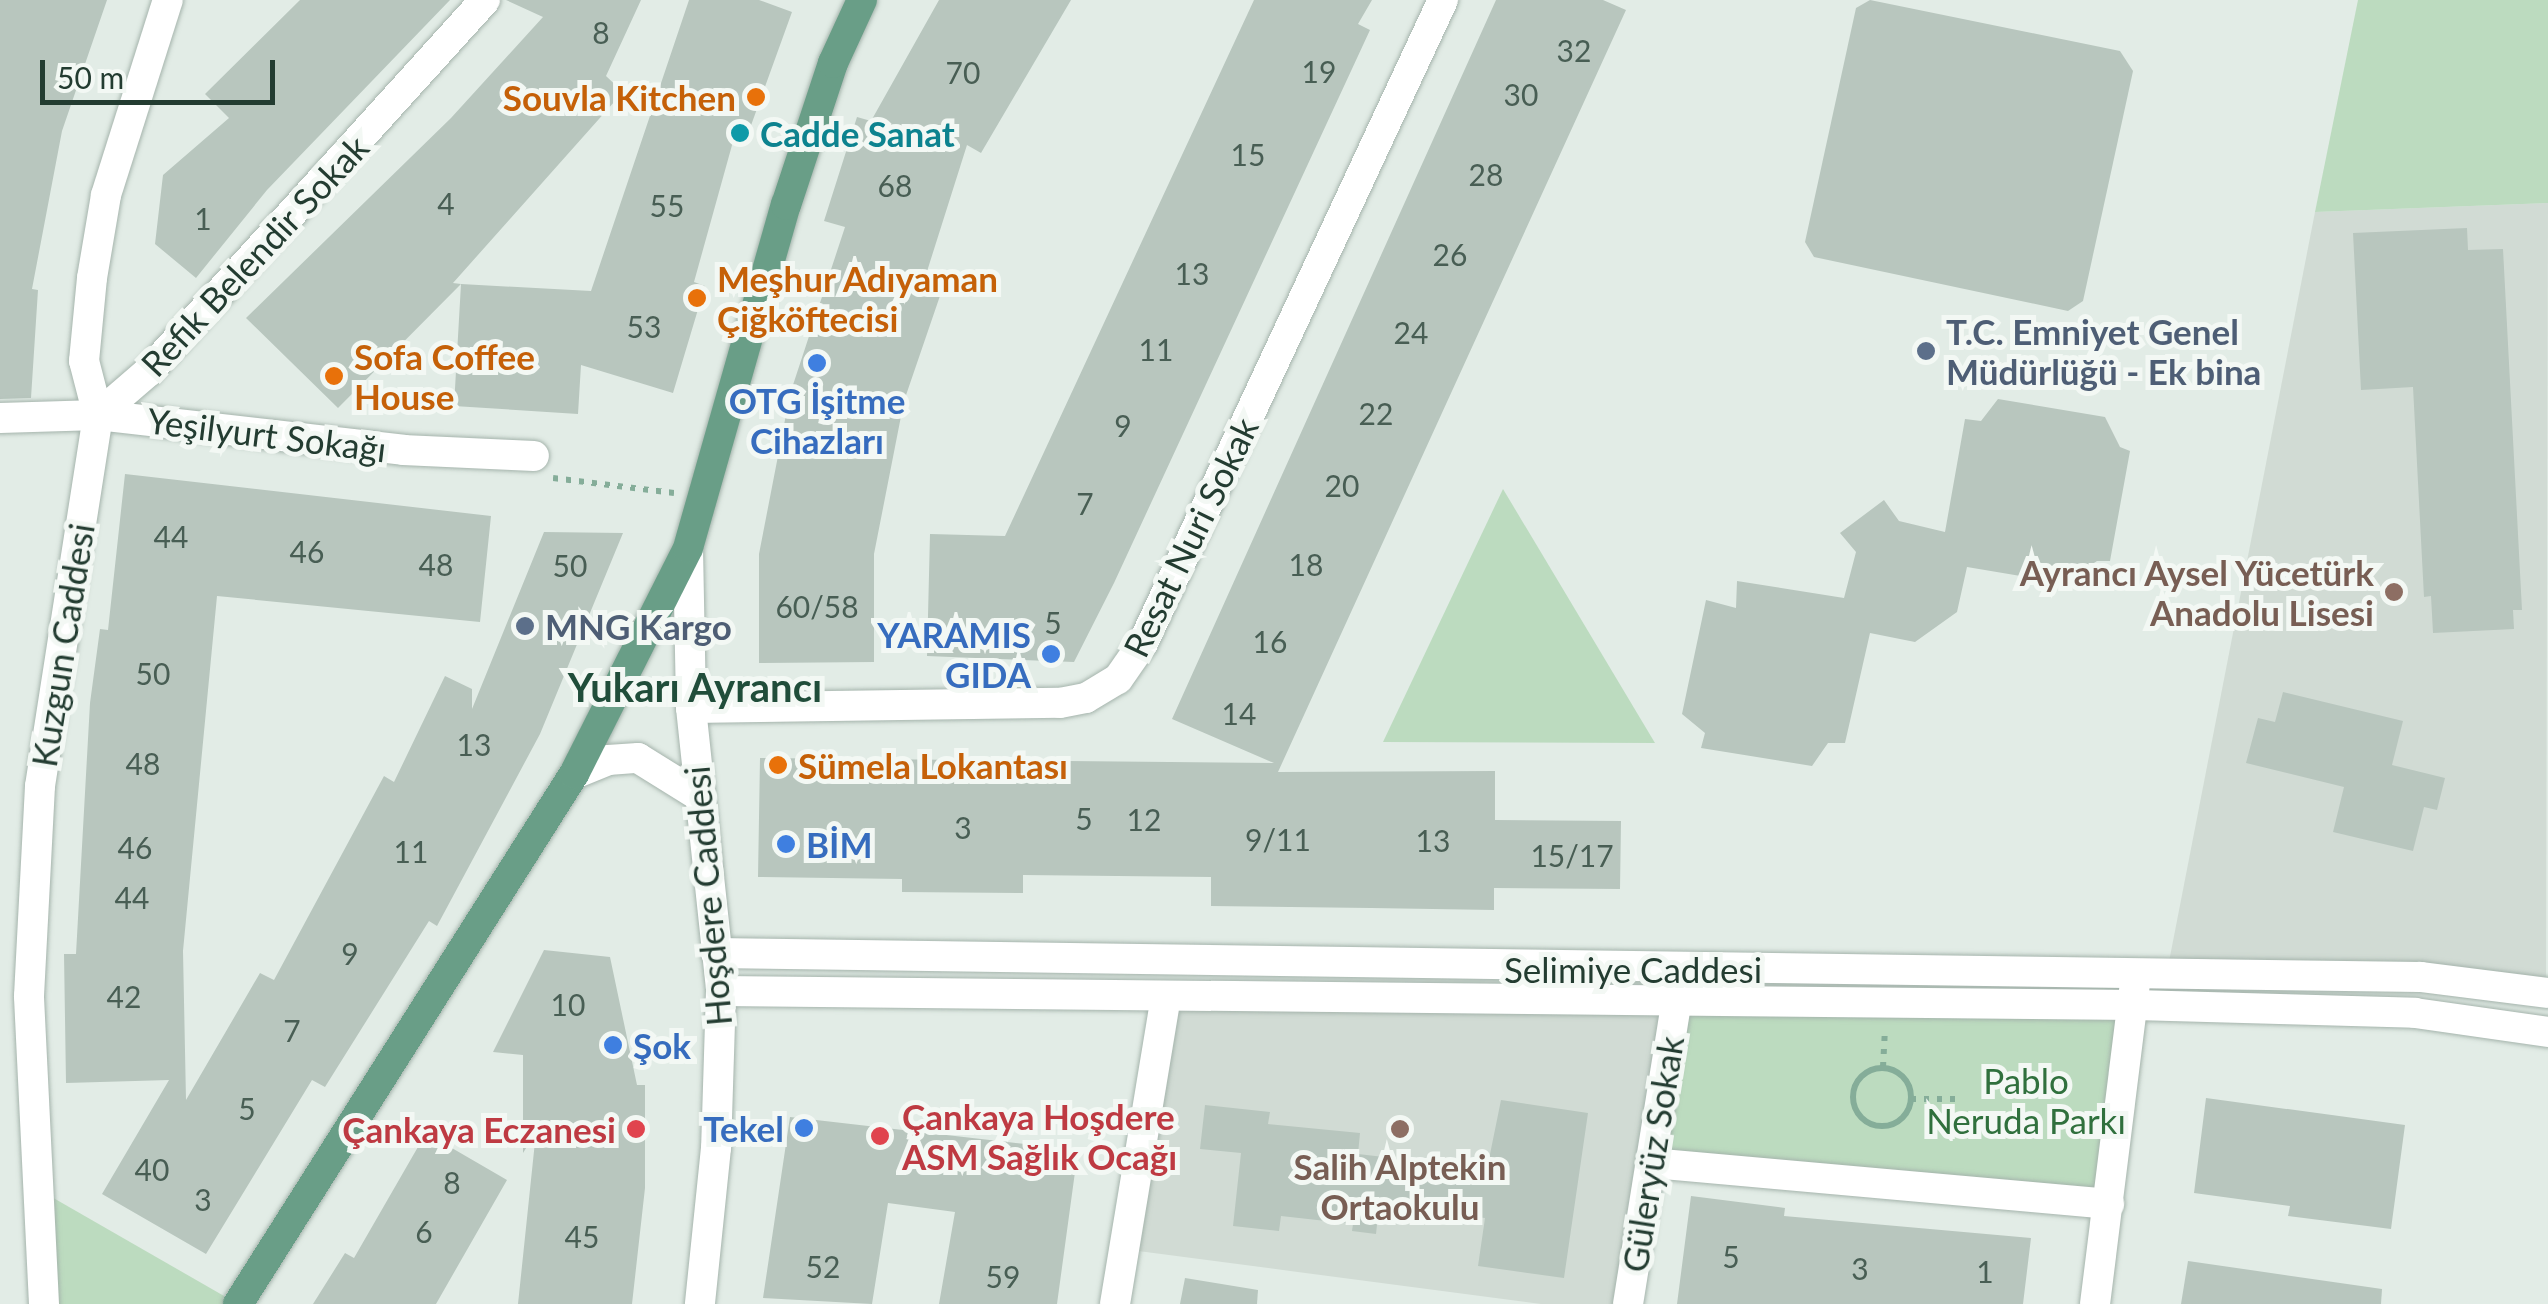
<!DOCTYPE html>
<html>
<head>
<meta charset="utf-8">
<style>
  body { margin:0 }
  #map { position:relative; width:2548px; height:1304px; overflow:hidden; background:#e2ece6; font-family:Lato,sans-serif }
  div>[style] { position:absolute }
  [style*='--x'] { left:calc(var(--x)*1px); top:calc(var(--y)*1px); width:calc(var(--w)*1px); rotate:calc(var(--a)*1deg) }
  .built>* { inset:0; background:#d1dbd4 }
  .green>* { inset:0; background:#bcdbbf }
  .building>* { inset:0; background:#b8c6be }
  .path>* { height:6px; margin-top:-3px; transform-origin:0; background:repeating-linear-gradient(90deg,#85ad99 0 5px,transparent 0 13px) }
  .path>.ring { margin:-3px; padding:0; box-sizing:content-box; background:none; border:6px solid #85ad99; border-radius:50% }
  .roads { filter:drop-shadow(0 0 2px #a5b4ac) drop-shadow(0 0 2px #a5b4ac) }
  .minor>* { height:30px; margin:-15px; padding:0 15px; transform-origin:15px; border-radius:15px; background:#fff }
  .major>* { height:30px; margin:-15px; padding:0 15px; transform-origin:15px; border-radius:15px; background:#699e87 }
  .dots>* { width:28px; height:28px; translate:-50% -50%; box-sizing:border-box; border:5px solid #f3f8f4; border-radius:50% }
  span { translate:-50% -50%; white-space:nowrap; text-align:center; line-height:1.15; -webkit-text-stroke:10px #f3f8f4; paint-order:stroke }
  .number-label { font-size:30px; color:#485e54 }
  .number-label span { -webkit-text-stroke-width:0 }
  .food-label { font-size:35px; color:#c56008; font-weight:700 }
  .right { translate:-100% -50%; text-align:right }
  .left { translate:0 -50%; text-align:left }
  .culture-label { font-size:35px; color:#0d838f; font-weight:700 }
  .street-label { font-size:35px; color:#233c31 }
  .service-label { font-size:35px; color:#4e5e75; font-weight:700 }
  .shop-label { font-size:35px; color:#366cbe; font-weight:700 }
  .education-label { font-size:35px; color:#785e54; font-weight:700 }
  .park-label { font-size:35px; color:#30703d }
  .health-label { font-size:35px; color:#be3a42; font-weight:700 }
  .quarter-label { font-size:40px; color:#204d3a; font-weight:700 }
  .scale { position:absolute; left:40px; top:60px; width:235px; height:45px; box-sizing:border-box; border:5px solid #233c31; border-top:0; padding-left:12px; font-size:30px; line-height:35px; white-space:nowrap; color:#233c31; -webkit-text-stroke:8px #f3f8f4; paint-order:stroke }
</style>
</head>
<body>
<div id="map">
  <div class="built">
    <i style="clip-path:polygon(2548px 203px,2546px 993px,2167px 972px,2315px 212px)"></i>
    <i style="clip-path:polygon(1166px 997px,1676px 1004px,1628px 1304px,1541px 1304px,1123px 1249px)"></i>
  </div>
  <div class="green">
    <i style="clip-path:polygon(2358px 0,2548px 0,2548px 203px,2315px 212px)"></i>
    <i style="clip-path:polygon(1503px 489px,1655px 743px,1383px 742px)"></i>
    <i style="clip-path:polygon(1676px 1004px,2135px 1005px,2109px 1204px,1651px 1163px)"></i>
    <i style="clip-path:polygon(36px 1188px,238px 1304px,44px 1304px)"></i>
  </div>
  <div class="building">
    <i style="clip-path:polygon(0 0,107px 0,62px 131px,32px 289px,38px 290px,31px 398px,0 399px)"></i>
    <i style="clip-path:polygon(300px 0,450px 0,267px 190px,196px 278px,155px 244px,163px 175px,229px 118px,205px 94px)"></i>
    <i style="clip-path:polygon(506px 0,641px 0,606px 76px,623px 92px,453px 283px,461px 284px,338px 408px,246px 318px,451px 118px,543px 17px)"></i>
    <i style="clip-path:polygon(689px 0,759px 0,792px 12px,745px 142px,734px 138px,694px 282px,705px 286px,673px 393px,581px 365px,578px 414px,454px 406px,461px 284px,591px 291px)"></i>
    <i style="clip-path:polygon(939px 0,1071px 0,981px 153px,967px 145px,923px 284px,942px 290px,904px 401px,874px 554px,874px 662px,759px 663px,759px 554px,790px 394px,845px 227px,824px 221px,857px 117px,871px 121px)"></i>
    <i style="clip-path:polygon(1254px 0,1372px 0,1358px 24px,1370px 30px,1114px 583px,1074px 662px,927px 656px,930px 534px,1005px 536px)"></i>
    <i style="clip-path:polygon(1496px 0,1603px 0,1626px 10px,1278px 772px,1495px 771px,1495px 820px,1621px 821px,1620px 889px,1494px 888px,1494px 910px,1371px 908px,1211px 906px,1211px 877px,1023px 875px,1023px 893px,902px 892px,902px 879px,758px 877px,760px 758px,1274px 763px,1172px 719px)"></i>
    <i style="clip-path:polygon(1870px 0,2120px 51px,2133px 71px,2083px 301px,2068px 311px,1814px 257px,1805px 242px,1856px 8px)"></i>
    <i style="clip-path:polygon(2467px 228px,2468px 250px,2503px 249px,2522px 610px,2513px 610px,2514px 629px,2433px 633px,2431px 596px,2424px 597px,2413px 387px,2361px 390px,2353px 233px)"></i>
    <i style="clip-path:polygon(1998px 399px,2105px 417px,2120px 447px,2130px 451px,2110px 561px,2097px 561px,2077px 574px,2075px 585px,1967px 567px,1957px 612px,1915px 642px,1870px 633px,1845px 743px,1828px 743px,1812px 766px,1701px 748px,1705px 733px,1682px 714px,1706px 600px,1736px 608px,1737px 581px,1844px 598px,1856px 552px,1840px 533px,1884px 500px,1899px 521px,1945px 532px,1965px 419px,1981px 421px)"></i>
    <i style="clip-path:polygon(125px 474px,491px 516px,480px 622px,217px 596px,183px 951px,186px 1100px,260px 973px,274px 980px,384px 776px,394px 782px,445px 676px,472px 689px,472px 709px,544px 532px,623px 533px,540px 734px,437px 926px,429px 921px,325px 1087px,312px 1080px,206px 1254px,102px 1194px,169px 1080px,66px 1083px,64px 954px,76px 954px,90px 703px,100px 629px,108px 630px)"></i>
    <i style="clip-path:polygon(2283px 692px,2403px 721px,2392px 765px,2445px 778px,2437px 810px,2424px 807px,2413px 851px,2333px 832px,2344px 787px,2246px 763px,2258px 718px,2275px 722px)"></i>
    <i style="clip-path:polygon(544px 950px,610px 957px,637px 1085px,645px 1085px,645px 1188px,632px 1304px,518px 1304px,536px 1132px,523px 1153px,523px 1055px,493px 1052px)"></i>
    <i style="clip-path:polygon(2206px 1098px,2405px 1125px,2391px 1229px,2288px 1216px,2290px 1206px,2194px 1193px)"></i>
    <i style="clip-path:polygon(1501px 1100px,1588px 1113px,1564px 1278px,1478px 1266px,1485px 1218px,1379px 1206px,1376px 1234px,1352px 1231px,1353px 1224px,1281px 1216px,1279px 1231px,1233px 1226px,1241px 1153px,1200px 1149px,1205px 1105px,1270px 1112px,1268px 1124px,1360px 1133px,1358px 1154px,1487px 1169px)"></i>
    <i style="clip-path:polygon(790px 1117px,1078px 1150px,1057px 1304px,939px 1304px,955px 1212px,888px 1203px,872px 1304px,763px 1298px)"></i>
    <i style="clip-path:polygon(426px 1133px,507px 1180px,436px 1304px,313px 1304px,345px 1253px,354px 1258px)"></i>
    <i style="clip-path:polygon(1691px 1196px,1785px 1208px,1784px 1216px,2031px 1238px,2023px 1304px,1677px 1304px)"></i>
    <i style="clip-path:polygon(2188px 1261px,2382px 1289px,2381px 1304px,2181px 1304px)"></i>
    <i style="clip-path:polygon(1185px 1278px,1258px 1290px,1257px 1304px,1180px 1304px)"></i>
  </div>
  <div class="path">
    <i style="--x:553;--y:478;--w:122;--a:7.1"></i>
    <i style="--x:1883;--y:1067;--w:39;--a:-87"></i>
    <i class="ring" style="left:1853px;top:1068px;width:52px;height:52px"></i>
    <i style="--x:1911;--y:1099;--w:51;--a:0"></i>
  </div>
  <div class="roads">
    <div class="minor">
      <i style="--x:98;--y:415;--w:66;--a:-40.7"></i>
      <i style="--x:148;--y:372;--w:502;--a:-47.83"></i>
      <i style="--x:0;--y:418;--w:98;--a:-1.8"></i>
      <i style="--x:98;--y:415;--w:307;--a:6.5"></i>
      <i style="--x:403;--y:450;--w:131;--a:2.6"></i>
      <i style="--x:688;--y:548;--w:160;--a:88.9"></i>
      <i style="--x:691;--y:708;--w:285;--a:83.9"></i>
      <i style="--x:721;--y:991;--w:157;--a:91.8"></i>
      <i style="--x:716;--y:1148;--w:157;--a:95.9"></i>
      <i style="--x:691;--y:708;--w:369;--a:-0.8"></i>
      <i style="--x:1060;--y:703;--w:26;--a:-11"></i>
      <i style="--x:1086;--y:698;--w:37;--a:-31"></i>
      <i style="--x:1118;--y:679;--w:44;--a:-55.2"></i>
      <i style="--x:1143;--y:643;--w:710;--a:-64.99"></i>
      <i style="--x:574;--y:774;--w:37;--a:-22"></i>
      <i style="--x:608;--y:760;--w:30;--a:-4"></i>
      <i style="--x:638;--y:758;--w:72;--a:31.9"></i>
      <i style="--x:716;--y:953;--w:1705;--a:0.81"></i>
      <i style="--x:2421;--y:977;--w:128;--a:7.2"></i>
      <i style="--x:721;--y:991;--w:1414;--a:0.57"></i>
      <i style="--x:2135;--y:1005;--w:280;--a:1.6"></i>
      <i style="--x:2415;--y:1013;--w:134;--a:8.1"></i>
      <i style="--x:1651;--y:1163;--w:460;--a:5.1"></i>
      <i style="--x:44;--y:1304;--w:308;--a:-92.8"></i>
      <i style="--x:29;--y:996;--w:210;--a:-87"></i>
      <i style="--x:40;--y:786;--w:376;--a:-81.1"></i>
      <i style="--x:98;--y:415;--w:56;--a:-104.5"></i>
      <i style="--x:84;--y:361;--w:83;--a:-84.5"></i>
      <i style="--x:92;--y:278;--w:84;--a:-80.4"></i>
      <i style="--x:106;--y:195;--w:205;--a:-72.4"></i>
      <i style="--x:1115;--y:1304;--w:311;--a:-80.6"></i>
      <i style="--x:1628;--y:1304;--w:304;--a:-80.9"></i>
      <i style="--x:2095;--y:1304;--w:321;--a:-82.9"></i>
    </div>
    <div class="major">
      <i style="--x:238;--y:1304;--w:628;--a:-57.63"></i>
      <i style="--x:574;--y:774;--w:253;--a:-63.2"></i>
      <i style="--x:688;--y:548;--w:357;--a:-74.1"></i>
      <i style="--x:786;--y:205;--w:150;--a:-71.7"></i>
      <i style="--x:833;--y:63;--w:69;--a:-65.3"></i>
    </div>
  </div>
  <div class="dots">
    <i style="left:756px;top:97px;background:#e8710a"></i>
    <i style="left:740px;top:133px;background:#0f9aa8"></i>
    <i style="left:697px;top:298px;background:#e8710a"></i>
    <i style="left:1926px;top:351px;background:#5c6f8a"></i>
    <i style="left:817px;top:363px;background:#3f7fe0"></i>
    <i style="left:334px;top:376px;background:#e8710a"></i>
    <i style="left:2394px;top:592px;background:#8d6e63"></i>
    <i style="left:525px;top:626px;background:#5c6f8a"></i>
    <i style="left:1051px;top:654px;background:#3f7fe0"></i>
    <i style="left:778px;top:765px;background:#e8710a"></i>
    <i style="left:786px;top:844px;background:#3f7fe0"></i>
    <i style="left:613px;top:1045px;background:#3f7fe0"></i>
    <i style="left:804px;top:1128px;background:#3f7fe0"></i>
    <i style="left:636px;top:1129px;background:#e0444e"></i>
    <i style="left:1400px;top:1129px;background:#8d6e63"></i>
    <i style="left:880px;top:1136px;background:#e0444e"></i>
  </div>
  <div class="number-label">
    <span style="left:601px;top:32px">8</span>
    <span style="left:1574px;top:50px">32</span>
    <span style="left:1319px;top:71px">19</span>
    <span style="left:963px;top:72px">70</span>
    <span style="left:1521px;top:94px">30</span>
    <span style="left:1248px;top:154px">15</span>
    <span style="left:1486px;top:174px">28</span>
    <span style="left:895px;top:185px">68</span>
    <span style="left:446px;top:203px">4</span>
    <span style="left:667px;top:205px">55</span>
    <span style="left:203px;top:218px">1</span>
    <span style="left:1450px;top:254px">26</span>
    <span style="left:1192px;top:273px">13</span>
    <span style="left:644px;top:326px">53</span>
    <span style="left:1411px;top:332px">24</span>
    <span style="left:1156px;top:349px">11</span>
    <span style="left:1376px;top:413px">22</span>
    <span style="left:1123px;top:425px">9</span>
    <span style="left:1342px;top:485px">20</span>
    <span style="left:1085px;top:503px">7</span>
    <span style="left:171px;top:536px">44</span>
    <span style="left:307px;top:551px">46</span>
    <span style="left:436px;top:564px">48</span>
    <span style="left:1306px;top:564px">18</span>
    <span style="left:570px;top:565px">50</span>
    <span style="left:817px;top:606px">60/58</span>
    <span style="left:1053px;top:622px">5</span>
    <span style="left:1270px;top:641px">16</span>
    <span style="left:153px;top:673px">50</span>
    <span style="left:1239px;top:713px">14</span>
    <span style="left:474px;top:744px">13</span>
    <span style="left:143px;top:763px">48</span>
    <span style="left:1084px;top:818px">5</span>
    <span style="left:1144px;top:819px">12</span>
    <span style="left:963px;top:827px">3</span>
    <span style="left:1278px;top:839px">9/11</span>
    <span style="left:1433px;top:840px">13</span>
    <span style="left:135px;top:847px">46</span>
    <span style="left:411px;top:851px">11</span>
    <span style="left:1572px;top:855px">15/17</span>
    <span style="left:132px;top:897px">44</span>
    <span style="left:350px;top:953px">9</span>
    <span style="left:124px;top:996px">42</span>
    <span style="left:568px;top:1004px">10</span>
    <span style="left:292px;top:1030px">7</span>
    <span style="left:247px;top:1108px">5</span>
    <span style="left:152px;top:1169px">40</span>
    <span style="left:452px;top:1182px">8</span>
    <span style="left:203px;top:1199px">3</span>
    <span style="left:424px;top:1231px">6</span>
    <span style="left:582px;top:1236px">45</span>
    <span style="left:1731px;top:1256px">5</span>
    <span style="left:823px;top:1266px">52</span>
    <span style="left:1860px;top:1268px">3</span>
    <span style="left:1985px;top:1271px">1</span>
    <span style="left:1003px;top:1276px">59</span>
  </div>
  <div class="food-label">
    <span class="right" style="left:736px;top:97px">Souvla Kitchen</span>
    <span class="left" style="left:717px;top:298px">Meşhur Adıyaman<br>Çiğköftecisi</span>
    <span class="left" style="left:354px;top:376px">Sofa Coffee<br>House</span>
    <span class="left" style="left:798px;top:765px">Sümela Lokantası</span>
  </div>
  <div class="culture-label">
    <span class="left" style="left:760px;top:133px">Cadde Sanat</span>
  </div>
  <div class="street-label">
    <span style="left:254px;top:255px;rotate:-47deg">Refik Belendir Sokak</span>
    <span style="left:267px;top:434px;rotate:7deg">Yeşilyurt Sokağı</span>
    <span style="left:1190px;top:537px;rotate:-64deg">Resat Nuri Sokak</span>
    <span style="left:62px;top:645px;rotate:-81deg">Kuzgun Caddesi</span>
    <span style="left:707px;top:896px;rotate:-95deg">Hoşdere Caddesi</span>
    <span style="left:1633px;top:969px">Selimiye Caddesi</span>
    <span style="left:1652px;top:1154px;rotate:-81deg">Güleryüz Sokak</span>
  </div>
  <div class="service-label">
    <span class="left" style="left:1946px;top:351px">T.C. Emniyet Genel<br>Müdürlüğü - Ek bina</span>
    <span class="left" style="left:545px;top:626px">MNG Kargo</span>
  </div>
  <div class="shop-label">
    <span style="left:817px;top:420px">OTG İşitme<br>Cihazları</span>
    <span class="right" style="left:1031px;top:654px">YARAMIS<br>GIDA</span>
    <span class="left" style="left:806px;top:844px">BİM</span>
    <span class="left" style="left:633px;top:1045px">Şok</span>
    <span class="right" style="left:784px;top:1128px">Tekel</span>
  </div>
  <div class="education-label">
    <span class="right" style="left:2374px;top:592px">Ayrancı Aysel Yücetürk<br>Anadolu Lisesi</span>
    <span style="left:1400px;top:1186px">Salih Alptekin<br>Ortaokulu</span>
  </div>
  <div class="park-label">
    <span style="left:2026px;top:1100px">Pablo<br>Neruda Parkı</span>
  </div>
  <div class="health-label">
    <span class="left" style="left:902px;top:1136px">Çankaya Hoşdere<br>ASM Sağlık Ocağı</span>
    <span class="right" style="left:616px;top:1129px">Çankaya Eczanesi</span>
  </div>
  <div class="quarter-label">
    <span style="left:695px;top:687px">Yukarı Ayrancı</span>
  </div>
  <div class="scale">50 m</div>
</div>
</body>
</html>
